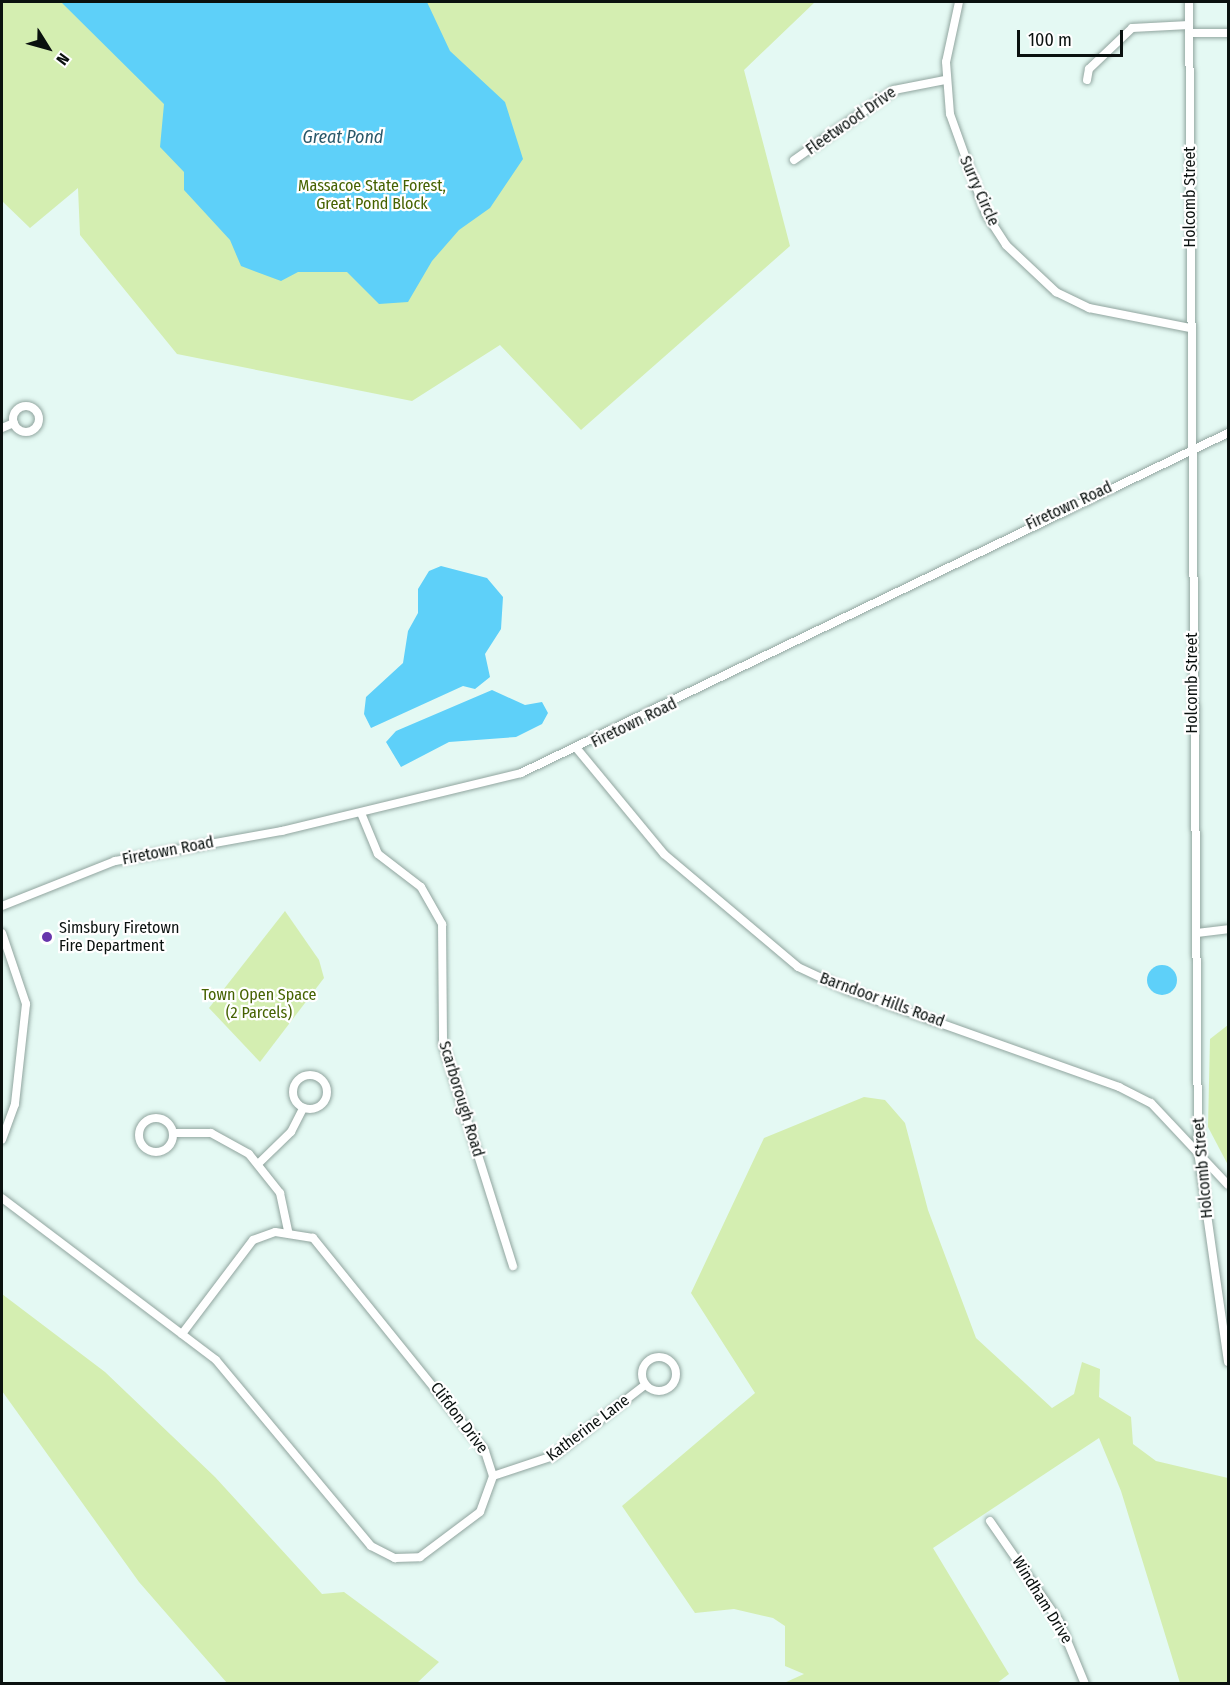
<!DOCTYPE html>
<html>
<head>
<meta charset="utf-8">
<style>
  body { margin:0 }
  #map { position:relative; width:1230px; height:1685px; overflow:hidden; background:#e4f9f3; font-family:"Fira Sans Condensed",sans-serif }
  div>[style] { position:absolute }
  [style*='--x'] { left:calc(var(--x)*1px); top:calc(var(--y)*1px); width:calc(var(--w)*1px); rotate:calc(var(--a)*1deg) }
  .green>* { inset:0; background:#d4eeb1 }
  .water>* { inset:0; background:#5ed0f9 }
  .round { border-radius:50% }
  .roads { filter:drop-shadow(0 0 2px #91a59f) drop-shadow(0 0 2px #91a59f) }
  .minor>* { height:8px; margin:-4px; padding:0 4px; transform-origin:4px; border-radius:4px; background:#fff }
  .minor>.ring { margin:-4px; padding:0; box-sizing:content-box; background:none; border:8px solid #fff; border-radius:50% }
  .dots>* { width:16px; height:16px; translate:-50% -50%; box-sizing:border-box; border:3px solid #fff; border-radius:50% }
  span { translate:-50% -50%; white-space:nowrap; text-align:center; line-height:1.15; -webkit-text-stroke:4.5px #fff; paint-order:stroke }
  .street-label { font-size:16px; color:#0a110f }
  .park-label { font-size:16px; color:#456200 }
  .poi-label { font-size:16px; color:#0a110f }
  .left { translate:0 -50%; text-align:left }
  .water-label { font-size:18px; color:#29586a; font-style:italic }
  .frame { position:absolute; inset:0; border:3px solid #0a110f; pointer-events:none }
  .north { position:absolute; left:18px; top:18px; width:60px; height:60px; -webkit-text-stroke:4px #fff; paint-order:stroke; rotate:127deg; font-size:16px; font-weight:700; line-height:24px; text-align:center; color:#0a110f }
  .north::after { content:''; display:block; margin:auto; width:21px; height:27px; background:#0a110f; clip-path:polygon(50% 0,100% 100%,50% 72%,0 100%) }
  .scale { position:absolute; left:1017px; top:30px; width:106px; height:27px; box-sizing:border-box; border:3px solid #0a110f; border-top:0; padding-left:8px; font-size:18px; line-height:21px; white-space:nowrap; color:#0a110f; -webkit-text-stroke:4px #fff; paint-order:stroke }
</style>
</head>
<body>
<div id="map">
  <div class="green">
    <i style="clip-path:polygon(2px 2px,815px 2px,744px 70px,790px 246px,581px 430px,500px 345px,412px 401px,177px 354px,80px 235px,78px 188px,30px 228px,2px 201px)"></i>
    <i style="clip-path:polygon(285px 911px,319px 960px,324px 978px,260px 1062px,209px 1008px)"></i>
    <i style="clip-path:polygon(1228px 1025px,1228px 1165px,1208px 1127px,1210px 1039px)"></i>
    <i style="clip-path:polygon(864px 1097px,885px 1100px,905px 1123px,928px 1210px,976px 1338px,1052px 1408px,1074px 1394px,1082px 1362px,1100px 1369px,1099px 1397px,1131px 1417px,1133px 1444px,1156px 1461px,1228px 1478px,1228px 1683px,1180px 1683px,1121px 1491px,1099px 1438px,933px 1548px,1009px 1674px,997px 1683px,784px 1683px,804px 1674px,785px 1666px,785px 1626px,773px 1618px,734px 1609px,695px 1613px,622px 1506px,755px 1393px,691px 1293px,764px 1138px)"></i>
    <i style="clip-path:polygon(2px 1294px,105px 1372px,215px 1477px,322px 1594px,344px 1592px,439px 1662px,417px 1683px,227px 1683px,139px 1582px,2px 1391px)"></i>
  </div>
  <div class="water">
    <i style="clip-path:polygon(61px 2px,427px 2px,450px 51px,505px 102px,523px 159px,490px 208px,459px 230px,432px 261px,408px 302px,379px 304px,347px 272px,298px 272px,281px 281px,241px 266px,230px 240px,184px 190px,184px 172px,160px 147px,164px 104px)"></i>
    <i style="clip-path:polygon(441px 566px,487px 578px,503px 597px,501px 629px,485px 654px,490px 677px,475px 689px,463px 686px,371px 728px,364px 714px,366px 697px,403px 663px,408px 631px,418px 613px,418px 589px,429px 571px)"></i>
    <i style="clip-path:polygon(492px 690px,525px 705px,542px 702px,548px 713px,542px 724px,516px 737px,449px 742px,401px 767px,386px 742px,396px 731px)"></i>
    <i class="round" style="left:1147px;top:965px;width:30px;height:30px"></i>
  </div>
  <div class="roads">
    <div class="minor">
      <i style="--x:959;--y:2;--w:61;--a:102.2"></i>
      <i style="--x:946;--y:62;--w:52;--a:85.6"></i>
      <i style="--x:950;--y:114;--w:106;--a:70.2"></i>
      <i style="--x:986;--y:214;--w:37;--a:57"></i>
      <i style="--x:1006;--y:245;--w:69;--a:43.2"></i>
      <i style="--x:1056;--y:292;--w:37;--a:26"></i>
      <i style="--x:1089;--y:308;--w:103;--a:11.2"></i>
      <i style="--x:1189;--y:2;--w:1149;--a:89.55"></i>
      <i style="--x:1198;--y:1151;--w:213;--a:81.9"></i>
      <i style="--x:1189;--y:33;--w:39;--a:0"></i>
      <i style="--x:1087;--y:80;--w:11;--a:-80"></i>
      <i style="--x:1089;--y:69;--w:59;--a:-43.6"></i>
      <i style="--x:1132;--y:28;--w:57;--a:-3"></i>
      <i style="--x:794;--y:160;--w:122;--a:-35"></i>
      <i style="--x:894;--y:90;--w:52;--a:-11.1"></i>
      <i class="ring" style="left:13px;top:406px;width:18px;height:18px"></i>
      <i style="--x:2;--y:428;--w:13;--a:-23"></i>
      <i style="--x:578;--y:750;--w:135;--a:50.4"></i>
      <i style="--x:664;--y:854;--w:175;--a:40.1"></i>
      <i style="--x:798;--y:967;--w:54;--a:25.1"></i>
      <i style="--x:847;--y:990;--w:289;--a:19.6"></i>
      <i style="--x:1119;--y:1087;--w:36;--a:27"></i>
      <i style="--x:1151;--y:1103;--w:112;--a:46.8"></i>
      <i style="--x:361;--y:813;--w:44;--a:67.5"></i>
      <i style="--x:378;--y:854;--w:54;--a:37.5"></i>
      <i style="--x:421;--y:887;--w:43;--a:60.4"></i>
      <i style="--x:442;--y:924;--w:120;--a:89.5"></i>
      <i style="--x:443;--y:1044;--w:233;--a:72.5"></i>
      <i style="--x:2;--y:906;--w:122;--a:-21.7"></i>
      <i style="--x:115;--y:861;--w:170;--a:-10.2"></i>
      <i style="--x:282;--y:831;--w:246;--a:-13.6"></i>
      <i style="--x:521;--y:773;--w:785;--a:-25.68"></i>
      <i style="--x:2;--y:933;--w:75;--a:71.3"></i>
      <i style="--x:26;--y:1004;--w:101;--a:96.3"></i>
      <i style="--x:15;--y:1104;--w:38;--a:110"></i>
      <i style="--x:1197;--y:933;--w:31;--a:-7"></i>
      <i class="ring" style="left:293px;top:1075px;width:26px;height:26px"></i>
      <i class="ring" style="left:139px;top:1118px;width:26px;height:26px"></i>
      <i style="--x:173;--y:1133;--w:38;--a:0"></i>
      <i style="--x:211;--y:1133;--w:43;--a:28.9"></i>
      <i style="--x:249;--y:1154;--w:50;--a:51.5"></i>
      <i style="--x:280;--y:1193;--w:40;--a:78"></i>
      <i style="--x:258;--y:1164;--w:46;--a:-44.1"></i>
      <i style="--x:291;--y:1132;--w:27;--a:-63"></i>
      <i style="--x:2;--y:1198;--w:268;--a:37.1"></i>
      <i style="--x:216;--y:1360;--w:242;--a:50.2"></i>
      <i style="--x:371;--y:1546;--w:27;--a:27"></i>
      <i style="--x:395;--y:1558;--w:25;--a:-2"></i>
      <i style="--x:420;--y:1557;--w:75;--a:-36.9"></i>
      <i style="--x:480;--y:1512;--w:38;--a:-70"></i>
      <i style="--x:493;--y:1476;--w:26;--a:-108"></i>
      <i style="--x:485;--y:1451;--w:274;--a:-128.9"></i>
      <i style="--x:313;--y:1238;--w:38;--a:-171"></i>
      <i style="--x:275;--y:1232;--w:23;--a:160"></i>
      <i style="--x:253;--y:1240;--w:118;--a:127.1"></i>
      <i class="ring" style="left:642px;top:1357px;width:26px;height:26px"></i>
      <i style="--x:493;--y:1476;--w:63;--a:-18.4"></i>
      <i style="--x:553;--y:1456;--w:116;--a:-37.7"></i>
      <i style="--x:990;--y:1521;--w:121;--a:55.4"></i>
      <i style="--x:1059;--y:1621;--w:68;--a:67.6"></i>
    </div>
  </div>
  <div class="dots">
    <i style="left:47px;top:937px;background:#6735ac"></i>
  </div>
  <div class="street-label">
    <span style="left:851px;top:121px;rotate:-35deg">Fleetwood Drive</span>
    <span style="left:979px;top:191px;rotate:66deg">Surry Circle</span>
    <span style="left:1190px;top:197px;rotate:-90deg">Holcomb Street</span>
    <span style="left:1069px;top:506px;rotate:-25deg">Firetown Road</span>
    <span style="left:1192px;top:683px;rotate:-90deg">Holcomb Street</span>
    <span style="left:634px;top:723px;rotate:-26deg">Firetown Road</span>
    <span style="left:168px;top:851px;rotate:-11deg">Firetown Road</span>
    <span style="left:882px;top:1000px;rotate:20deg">Barndoor Hills Road</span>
    <span style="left:461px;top:1099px;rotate:73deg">Scarborough Road</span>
    <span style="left:1203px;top:1168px;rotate:-95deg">Holcomb Street</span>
    <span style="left:459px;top:1418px;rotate:53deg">Clifdon Drive</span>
    <span style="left:588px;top:1428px;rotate:-37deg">Katherine Lane</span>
    <span style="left:1042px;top:1600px;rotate:58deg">Windham Drive</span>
  </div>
  <div class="park-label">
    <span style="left:372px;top:195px">Massacoe State Forest,<br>Great Pond Block</span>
    <span style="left:259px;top:1004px">Town Open Space<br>(2 Parcels)</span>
  </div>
  <div class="poi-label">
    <span class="left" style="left:59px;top:937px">Simsbury Firetown<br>Fire Department</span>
  </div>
  <div class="water-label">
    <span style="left:343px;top:137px">Great Pond</span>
  </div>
  <div class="frame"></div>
  <div class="north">N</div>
  <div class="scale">100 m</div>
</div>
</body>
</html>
